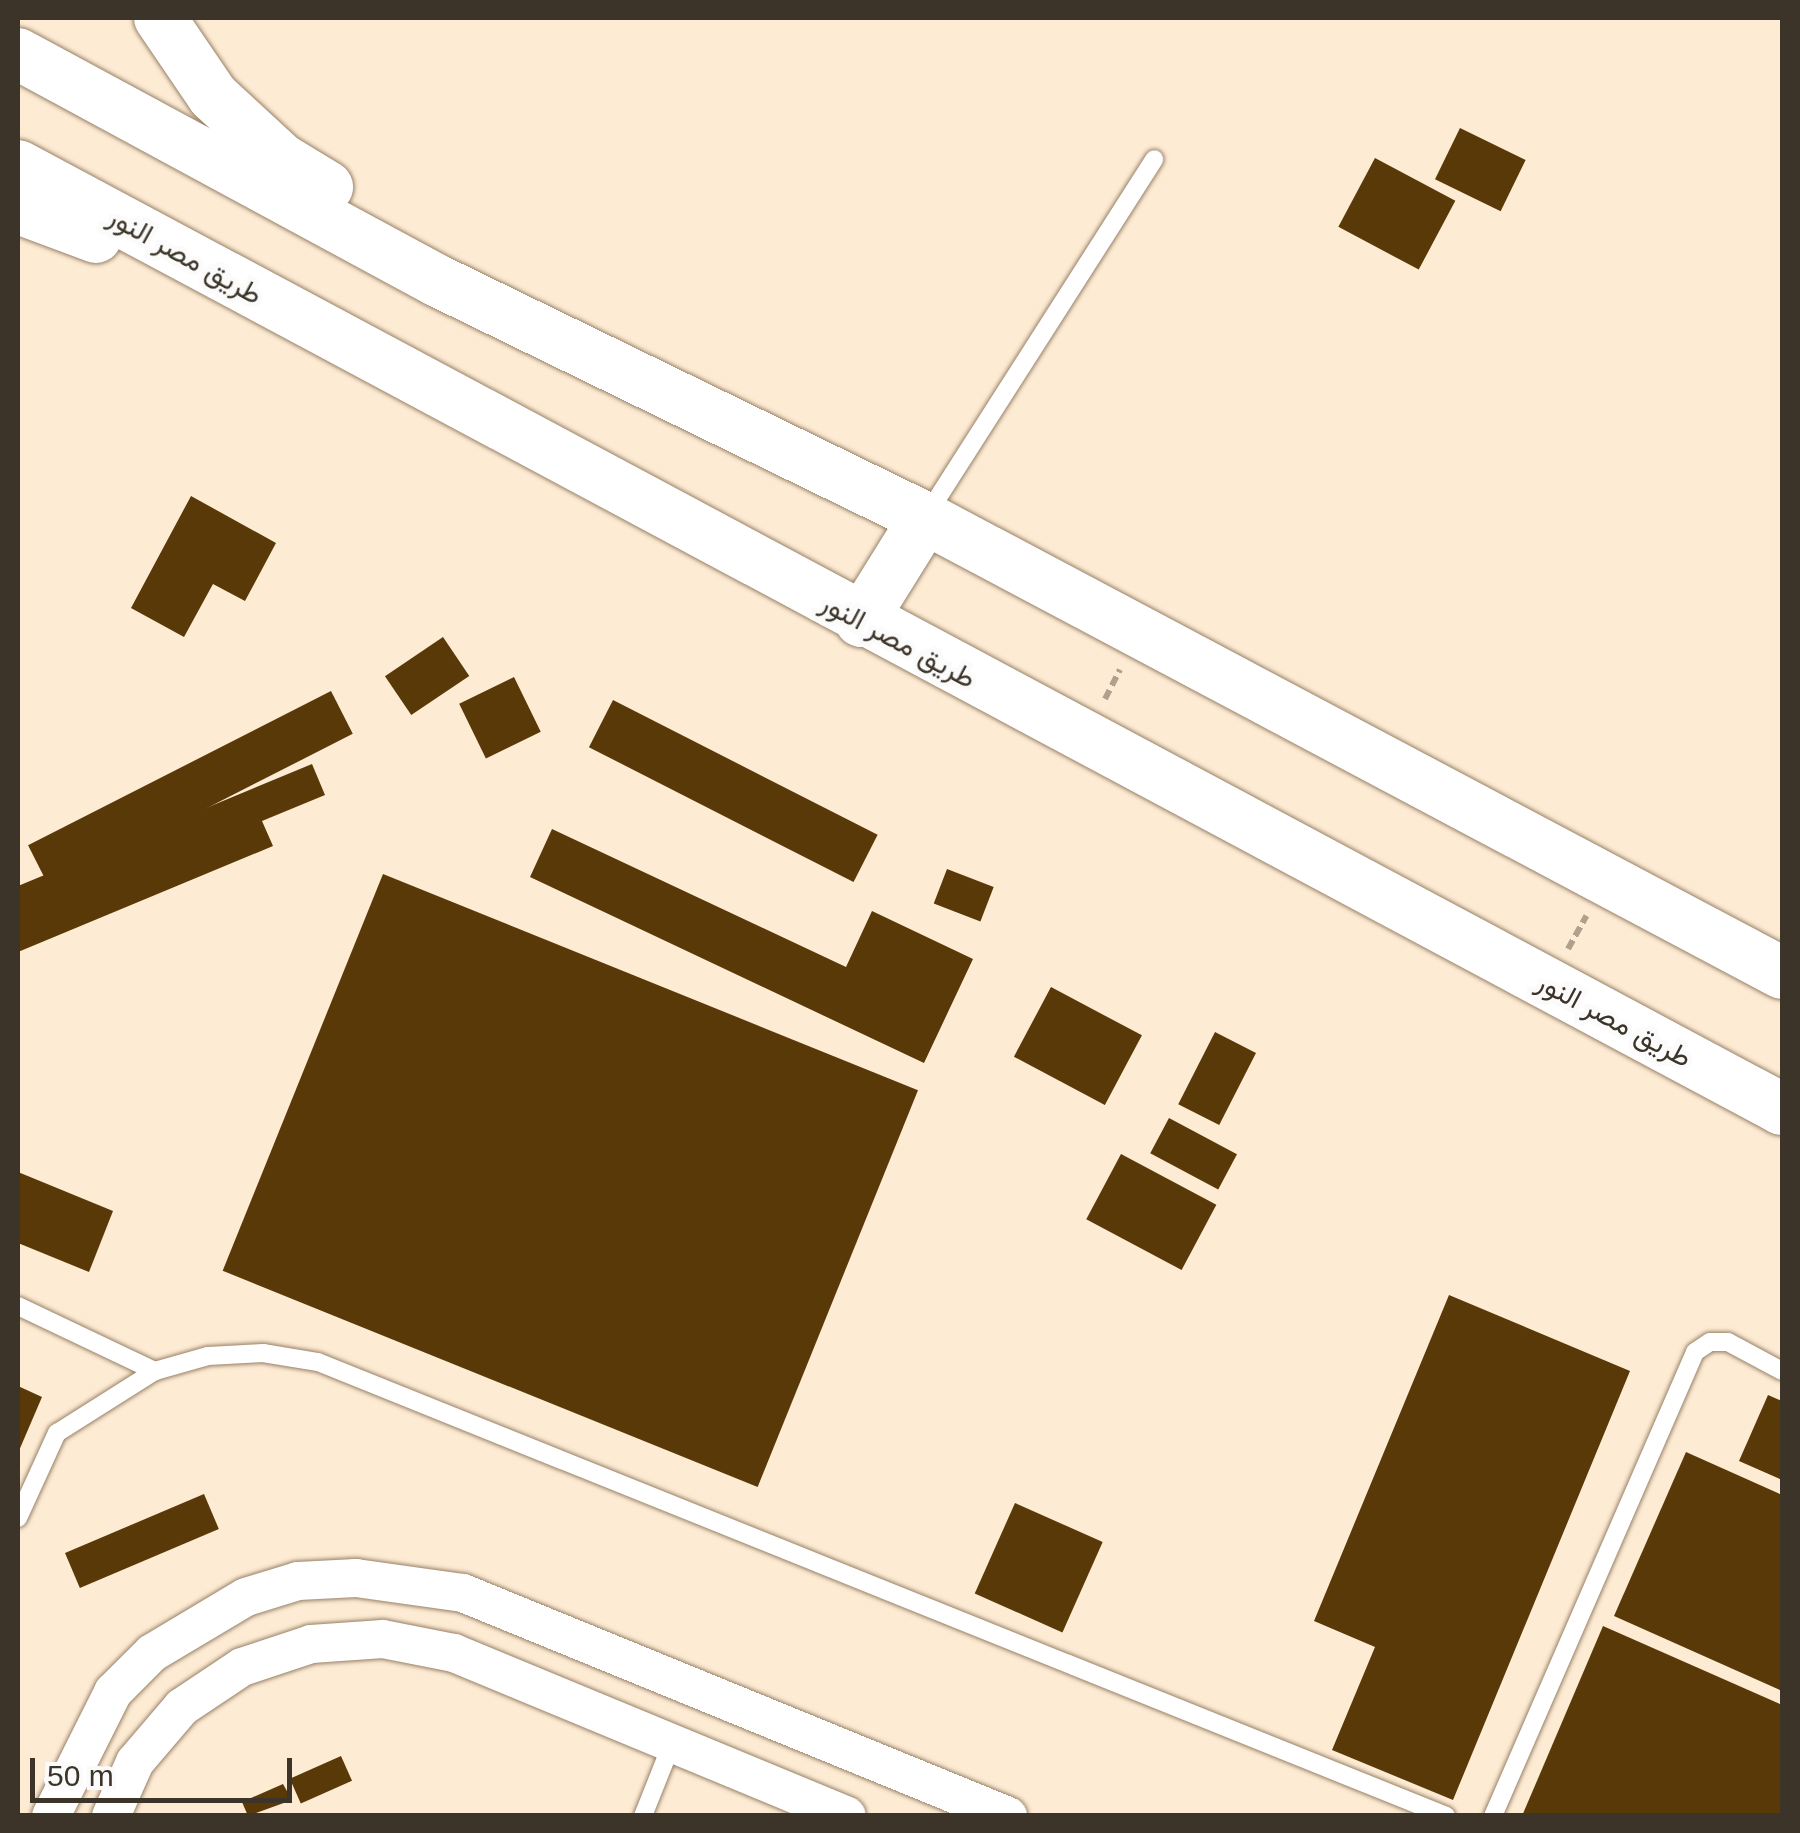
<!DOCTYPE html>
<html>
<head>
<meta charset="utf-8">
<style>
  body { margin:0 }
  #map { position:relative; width:1800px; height:1833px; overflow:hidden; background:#feebd4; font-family:Helvetica,Vazirmatn,sans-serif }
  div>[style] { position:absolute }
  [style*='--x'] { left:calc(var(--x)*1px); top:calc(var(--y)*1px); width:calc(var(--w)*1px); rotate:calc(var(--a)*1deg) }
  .building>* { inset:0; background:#593907; transform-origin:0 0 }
  .path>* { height:6px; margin-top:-3px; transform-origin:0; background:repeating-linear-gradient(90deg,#b0a18f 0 10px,transparent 0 15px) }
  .roads { filter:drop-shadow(0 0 2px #978167) drop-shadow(0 0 2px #978167) }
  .lane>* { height:18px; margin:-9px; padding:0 9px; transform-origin:9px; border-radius:9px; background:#fff }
  .street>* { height:38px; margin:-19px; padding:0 19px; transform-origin:19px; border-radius:19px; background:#fff }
  .secondary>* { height:52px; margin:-26px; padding:0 26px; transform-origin:26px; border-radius:26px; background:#fff }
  span { translate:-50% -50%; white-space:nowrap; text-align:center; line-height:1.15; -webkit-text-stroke:10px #fbfbfb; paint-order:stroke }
  .street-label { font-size:28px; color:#3d3429 }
  .frame { position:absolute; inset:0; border:20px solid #3d3429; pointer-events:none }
  .scale { position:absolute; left:30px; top:1758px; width:262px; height:45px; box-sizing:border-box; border:5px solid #3d3429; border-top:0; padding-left:12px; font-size:30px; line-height:35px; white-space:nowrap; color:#3d3429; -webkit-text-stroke:8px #fbfbfb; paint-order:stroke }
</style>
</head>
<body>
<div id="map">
  <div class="building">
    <i style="left:1460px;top:128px;width:73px;height:57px;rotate:26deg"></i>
    <i style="left:1375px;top:158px;width:91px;height:78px;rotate:28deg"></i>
    <i style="clip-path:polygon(191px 496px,276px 543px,245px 601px,213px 584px,184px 637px,131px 608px)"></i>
    <i style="left:443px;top:637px;width:47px;height:70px;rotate:56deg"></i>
    <i style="left:514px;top:677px;width:61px;height:61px;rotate:64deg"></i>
    <i style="left:331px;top:691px;width:48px;height:340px;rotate:63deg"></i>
    <i style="left:613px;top:700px;width:297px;height:53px;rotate:27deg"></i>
    <i style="clip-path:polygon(312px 764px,325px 795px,262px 821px,273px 846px,18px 952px,18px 886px)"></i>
    <i style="clip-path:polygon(552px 829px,846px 967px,872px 911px,973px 959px,924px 1063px,530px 877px)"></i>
    <i style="left:947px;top:869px;width:50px;height:37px;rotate:21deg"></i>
    <i style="left:383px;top:874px;width:577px;height:428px;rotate:22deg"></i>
    <i style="left:1051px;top:987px;width:103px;height:79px;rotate:28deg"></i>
    <i style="left:1215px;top:1032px;width:46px;height:81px;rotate:27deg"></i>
    <i style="left:1169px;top:1118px;width:77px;height:40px;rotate:28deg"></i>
    <i style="left:1121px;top:1154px;width:108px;height:74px;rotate:28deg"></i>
    <i style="clip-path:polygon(18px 1172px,113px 1211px,89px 1272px,18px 1243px)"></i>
    <i style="clip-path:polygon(1449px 1295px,1630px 1371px,1453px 1800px,1332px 1750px,1375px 1647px,1314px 1621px)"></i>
    <i style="clip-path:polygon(18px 1386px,42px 1397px,18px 1453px)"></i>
    <i style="clip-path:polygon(1768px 1395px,1782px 1401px,1782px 1480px,1739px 1461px)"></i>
    <i style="clip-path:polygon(1686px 1452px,1782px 1495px,1782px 1691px,1614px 1616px)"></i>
    <i style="left:204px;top:1494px;width:38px;height:151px;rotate:67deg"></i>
    <i style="left:1015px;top:1503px;width:96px;height:99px;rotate:24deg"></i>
    <i style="clip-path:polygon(1603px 1626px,1782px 1705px,1782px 1816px,1522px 1816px)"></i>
    <i style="left:341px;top:1756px;width:27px;height:56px;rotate:66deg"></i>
    <i style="clip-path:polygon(283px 1784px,292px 1800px,248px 1816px,242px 1802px)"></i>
  </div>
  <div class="path">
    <i style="--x:1105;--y:699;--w:33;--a:-63"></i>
    <i style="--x:1568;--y:949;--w:38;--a:-61"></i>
  </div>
  <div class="roads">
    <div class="lane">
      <i style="--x:928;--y:513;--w:420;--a:-57.4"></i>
      <i style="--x:18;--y:1306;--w:152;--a:25.4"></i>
      <i style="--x:18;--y:1518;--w:94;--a:-65.4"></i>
      <i style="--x:57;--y:1433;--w:116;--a:-32.3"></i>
      <i style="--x:155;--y:1371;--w:55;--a:-15.8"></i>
      <i style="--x:208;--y:1356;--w:55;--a:-3.1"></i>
      <i style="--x:263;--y:1353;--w:56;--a:9.3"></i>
      <i style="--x:318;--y:1362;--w:1216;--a:21.92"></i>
      <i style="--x:643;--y:1816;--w:79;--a:-68.3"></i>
      <i style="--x:1493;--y:1816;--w:506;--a:-66.47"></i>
      <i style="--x:1695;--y:1352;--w:18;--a:-34"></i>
      <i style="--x:1710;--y:1342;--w:18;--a:0"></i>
      <i style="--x:1728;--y:1342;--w:61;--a:28.2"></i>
    </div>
    <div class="street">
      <i style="--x:51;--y:1816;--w:139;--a:-63.4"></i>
      <i style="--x:113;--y:1692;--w:55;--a:-45"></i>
      <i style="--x:152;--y:1653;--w:109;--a:-30.8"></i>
      <i style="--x:246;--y:1597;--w:54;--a:-17.1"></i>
      <i style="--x:298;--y:1581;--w:58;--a:-3"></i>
      <i style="--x:356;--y:1578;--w:108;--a:8"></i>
      <i style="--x:463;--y:1593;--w:589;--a:22.25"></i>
      <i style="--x:111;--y:1816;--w:59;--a:-66"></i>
      <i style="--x:135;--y:1762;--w:72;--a:-49.5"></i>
      <i style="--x:182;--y:1707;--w:72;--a:-33.7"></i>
      <i style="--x:242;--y:1667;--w:73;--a:-18.4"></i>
      <i style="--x:311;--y:1644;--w:72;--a:-4"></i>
      <i style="--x:383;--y:1639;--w:72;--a:11.2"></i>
      <i style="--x:454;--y:1653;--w:425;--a:22.5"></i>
    </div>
    <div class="secondary">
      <i style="--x:160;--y:18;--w:94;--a:55.8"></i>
      <i style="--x:213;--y:96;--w:93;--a:42.8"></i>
      <i style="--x:281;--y:159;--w:54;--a:31.3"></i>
      <i style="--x:18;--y:54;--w:477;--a:28.4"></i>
      <i style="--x:438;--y:281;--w:542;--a:25.95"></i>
      <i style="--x:925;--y:518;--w:970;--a:27.96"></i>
      <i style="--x:18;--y:166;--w:2000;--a:28.13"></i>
      <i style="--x:18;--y:208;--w:83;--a:20.4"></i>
      <i style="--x:861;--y:621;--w:121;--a:-58.1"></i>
    </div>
  </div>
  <div class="street-label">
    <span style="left:185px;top:256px;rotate:29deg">طريق مصر النور</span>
    <span style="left:898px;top:641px;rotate:28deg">طريق مصر النور</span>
    <span style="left:1614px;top:1020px;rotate:28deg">طريق مصر النور</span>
  </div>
  <div class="frame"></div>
  <div class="scale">50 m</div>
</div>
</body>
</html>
